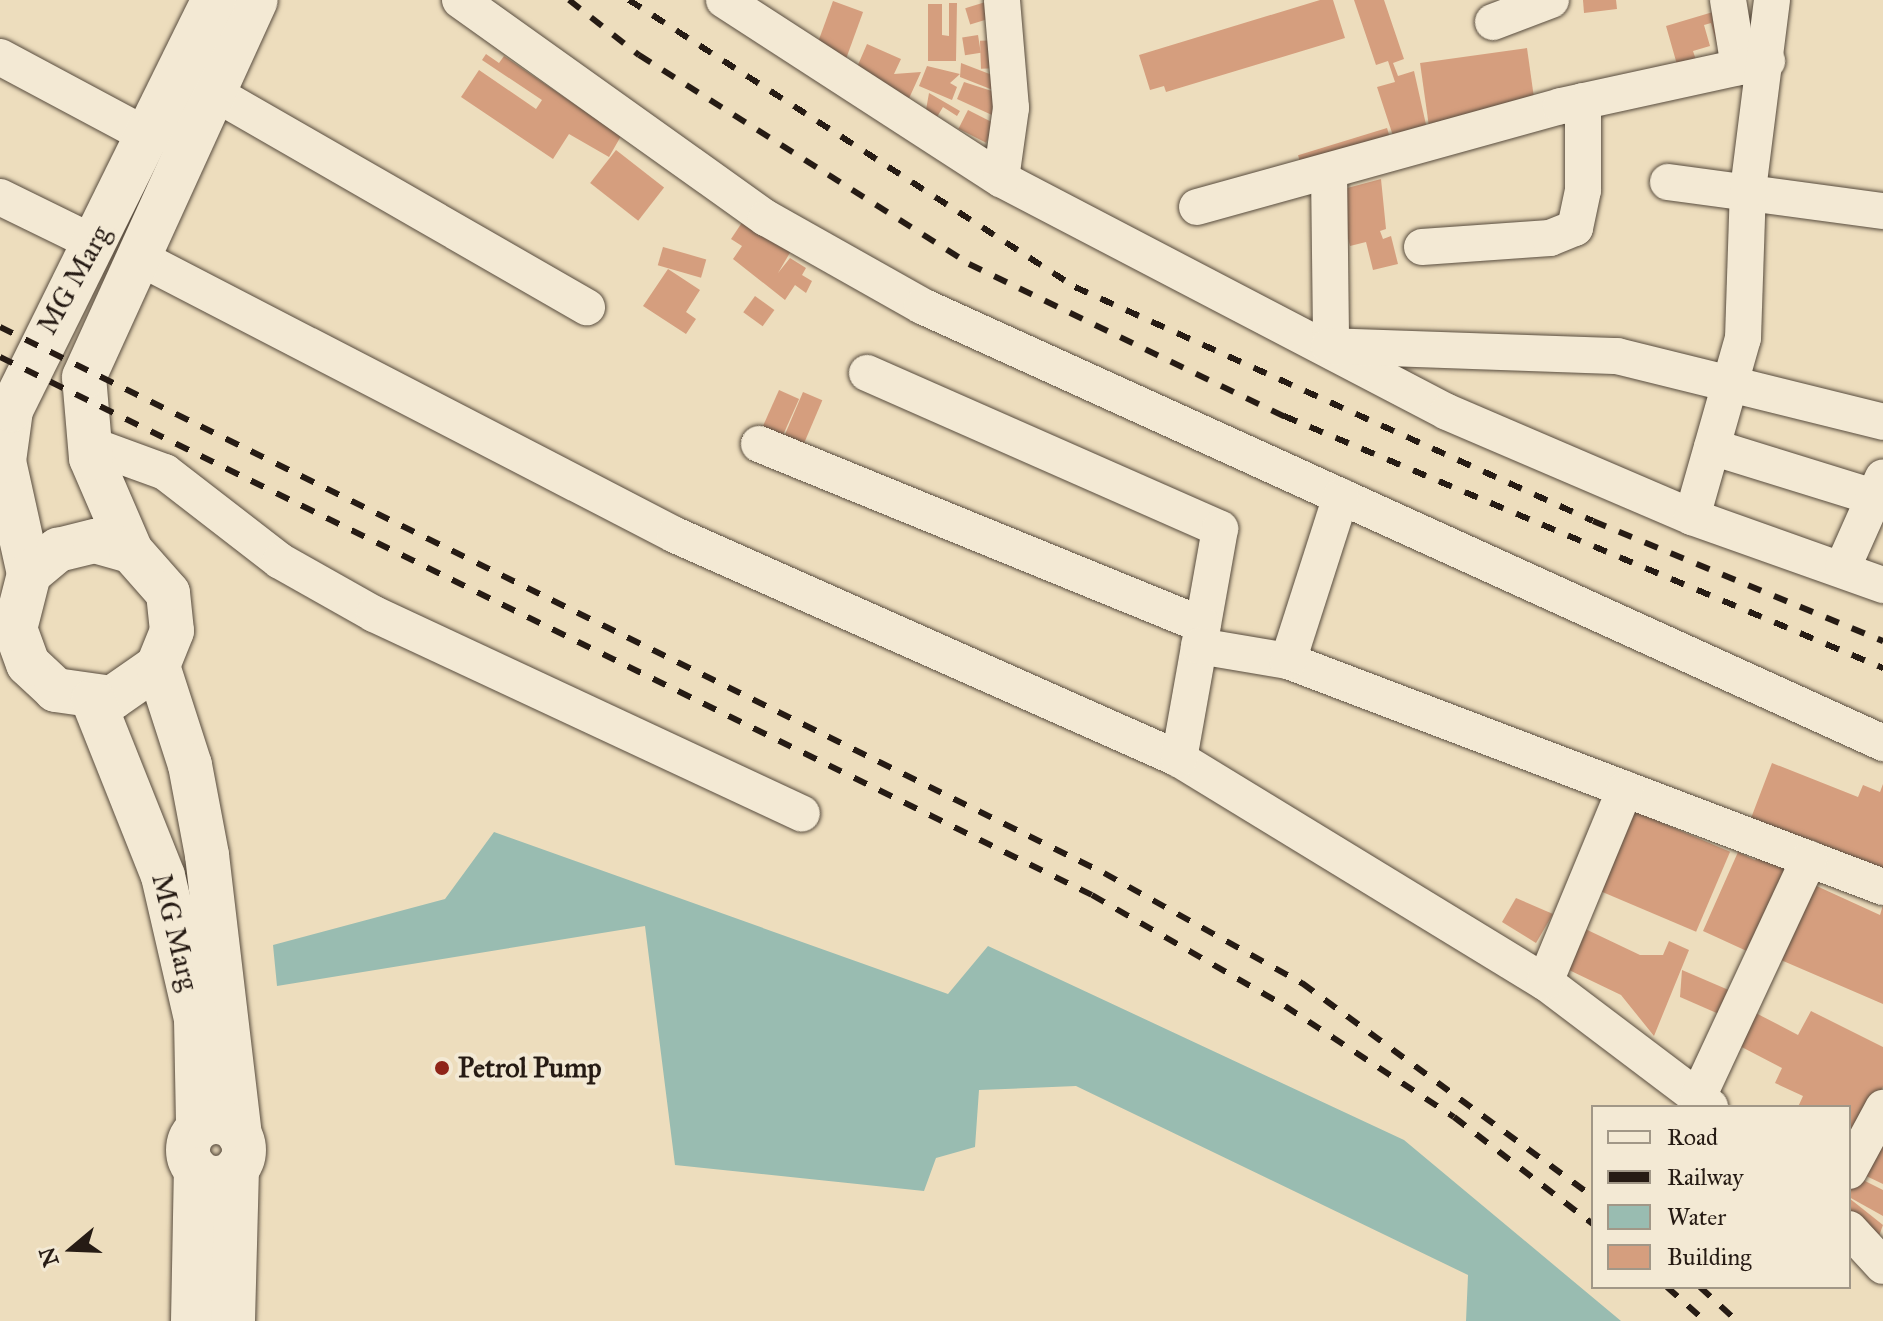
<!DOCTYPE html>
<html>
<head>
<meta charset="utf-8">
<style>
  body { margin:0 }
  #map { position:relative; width:1883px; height:1321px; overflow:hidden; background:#edddbd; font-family:"IM FELL Great Primer",serif }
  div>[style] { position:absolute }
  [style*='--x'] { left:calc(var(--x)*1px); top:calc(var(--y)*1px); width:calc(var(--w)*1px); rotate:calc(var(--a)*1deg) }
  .water>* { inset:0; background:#99bcb1 }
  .building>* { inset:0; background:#d59e7e; transform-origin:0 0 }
  .roads { filter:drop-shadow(0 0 2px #584c3e) drop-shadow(0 0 2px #584c3e) }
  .street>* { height:36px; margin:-18px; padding:0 18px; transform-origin:18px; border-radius:18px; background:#f3e9d4 }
  .secondary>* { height:44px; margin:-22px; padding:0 22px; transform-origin:22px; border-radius:22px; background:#f3e9d4 }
  .secondary>.ring { margin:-22px; padding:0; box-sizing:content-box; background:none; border:44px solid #f3e9d4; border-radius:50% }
  .rail>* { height:6px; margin-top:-3px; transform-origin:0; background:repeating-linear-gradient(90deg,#261b14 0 14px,transparent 0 28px) }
  .dots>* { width:22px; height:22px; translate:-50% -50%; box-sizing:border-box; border:4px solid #f3e9d4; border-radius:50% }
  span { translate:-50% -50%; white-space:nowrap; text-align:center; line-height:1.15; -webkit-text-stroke:8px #f3e9d4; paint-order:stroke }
  .street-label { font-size:28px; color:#261b14 }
  .poi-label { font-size:28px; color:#261b14; font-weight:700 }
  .left { translate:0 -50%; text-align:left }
  .legend { position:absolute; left:1591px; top:1105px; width:260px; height:184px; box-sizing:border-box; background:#f3e9d4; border:2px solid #a19787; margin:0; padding:10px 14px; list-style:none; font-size:24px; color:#261b14 }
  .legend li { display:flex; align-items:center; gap:16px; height:40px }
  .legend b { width:40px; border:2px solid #a19787 }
  .north { position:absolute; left:32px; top:1209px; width:80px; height:80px; -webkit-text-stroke:6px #f3e9d4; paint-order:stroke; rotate:251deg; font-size:22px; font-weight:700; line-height:32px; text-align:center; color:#261b14 }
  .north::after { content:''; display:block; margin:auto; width:28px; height:36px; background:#261b14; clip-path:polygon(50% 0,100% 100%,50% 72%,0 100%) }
</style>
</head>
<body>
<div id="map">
  <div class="water">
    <i style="clip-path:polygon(494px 832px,948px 994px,988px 946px,1404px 1140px,1621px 1321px,1466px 1321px,1468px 1275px,1076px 1086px,979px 1090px,975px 1147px,936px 1158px,924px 1191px,675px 1165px,645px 926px,277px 986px,273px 945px,445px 899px)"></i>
  </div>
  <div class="building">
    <i style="left:992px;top:0;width:17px;height:28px;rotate:73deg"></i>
    <i style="clip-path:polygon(1320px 0,1333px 0,1345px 38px,1166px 92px,1164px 86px,1150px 90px,1139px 55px)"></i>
    <i style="clip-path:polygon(1354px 0,1384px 0,1404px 59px,1393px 63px,1398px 76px,1414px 71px,1429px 138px,1397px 148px,1377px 87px,1395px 82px,1388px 61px,1376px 65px)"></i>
    <i style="clip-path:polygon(1583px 0,1616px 0,1617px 9px,1584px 13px)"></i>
    <i style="left:833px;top:1px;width:32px;height:50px;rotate:20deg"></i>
    <i style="clip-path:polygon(949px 3px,957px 3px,956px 61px,928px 61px,928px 4px,942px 4px,942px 35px,949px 36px)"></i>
    <i style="clip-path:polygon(1723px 9px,1719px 52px,1711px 23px,1704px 25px,1710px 46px,1693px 51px,1698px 66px,1686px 96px,1666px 26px)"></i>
    <i style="left:978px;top:35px;width:18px;height:16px;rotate:81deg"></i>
    <i style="left:1001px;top:40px;width:28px;height:21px;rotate:88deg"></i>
    <i style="clip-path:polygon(867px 44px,901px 59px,894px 74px,921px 72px,906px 105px,851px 81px)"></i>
    <i style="left:1527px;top:48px;width:78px;height:108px;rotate:82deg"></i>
    <i style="clip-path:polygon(486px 54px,499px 63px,504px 56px,621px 136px,609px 157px,569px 134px,553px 159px,461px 97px,479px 70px,536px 109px,542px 100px,482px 60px)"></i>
    <i style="clip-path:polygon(961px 63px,1000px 78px,998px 92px,960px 77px)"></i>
    <i style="clip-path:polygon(927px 66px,960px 74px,950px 83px,957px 87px,952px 100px,919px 86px)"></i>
    <i style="clip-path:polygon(964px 82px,998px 93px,992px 115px,957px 99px)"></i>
    <i style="clip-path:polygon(929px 93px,960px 111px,957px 116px,943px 107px,937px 117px,926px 110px)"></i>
    <i style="left:968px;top:110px;width:31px;height:21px;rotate:27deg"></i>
    <i style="left:1387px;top:128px;width:38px;height:93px;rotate:73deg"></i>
    <i style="left:616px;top:150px;width:61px;height:42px;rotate:38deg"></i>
    <i style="clip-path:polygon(1381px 179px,1386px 229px,1380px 231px,1383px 239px,1391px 236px,1398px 264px,1373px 270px,1366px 242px,1350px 246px,1336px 191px)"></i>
    <i style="clip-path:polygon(743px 221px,791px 251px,778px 273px,790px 258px,806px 268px,802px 275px,812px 281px,806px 293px,795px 285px,785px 300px,733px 259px,742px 246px,731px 239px)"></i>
    <i style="left:663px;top:247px;width:45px;height:19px;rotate:16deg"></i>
    <i style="clip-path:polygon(668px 269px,700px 290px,686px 312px,696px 319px,686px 334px,643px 306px)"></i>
    <i style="left:755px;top:296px;width:24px;height:20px;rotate:36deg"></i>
    <i style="left:779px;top:390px;width:22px;height:52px;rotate:24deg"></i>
    <i style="left:803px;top:392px;width:21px;height:56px;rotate:23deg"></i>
    <i style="clip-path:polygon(1772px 763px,1858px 797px,1863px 785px,1880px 792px,1883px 784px,1883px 875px,1748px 826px)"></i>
    <i style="left:1627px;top:808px;width:112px;height:87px;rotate:23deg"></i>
    <i style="clip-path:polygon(1738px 852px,1755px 860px,1763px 852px,1801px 870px,1762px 958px,1703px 931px)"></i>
    <i style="clip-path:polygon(1810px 883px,1880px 915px,1883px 905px,1883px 1004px,1776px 958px)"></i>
    <i style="clip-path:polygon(1516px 898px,1553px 914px,1536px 943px,1502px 922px)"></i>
    <i style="clip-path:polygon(1579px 926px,1640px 955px,1663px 955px,1669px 941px,1689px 950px,1654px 1036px,1621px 995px,1569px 970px)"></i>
    <i style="clip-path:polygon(1682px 970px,1738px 994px,1728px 1018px,1680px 997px)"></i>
    <i style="clip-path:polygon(1750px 1010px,1798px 1035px,1811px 1011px,1883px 1047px,1883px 1087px,1849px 1138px,1849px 1107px,1798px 1107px,1803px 1096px,1775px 1083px,1782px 1068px,1734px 1043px)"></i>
    <i style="clip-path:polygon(1883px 1143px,1883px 1184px,1862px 1174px)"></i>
    <i style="clip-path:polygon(1855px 1176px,1883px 1190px,1883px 1216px,1849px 1197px)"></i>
    <i style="clip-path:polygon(1849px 1198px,1883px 1225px,1876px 1244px,1849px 1223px)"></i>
  </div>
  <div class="roads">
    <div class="street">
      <i style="--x:460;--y:0;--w:376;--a:35.5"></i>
      <i style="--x:766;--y:218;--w:179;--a:29.4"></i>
      <i style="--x:922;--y:306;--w:1056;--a:24.45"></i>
      <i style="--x:724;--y:0;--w:330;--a:32.9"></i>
      <i style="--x:1001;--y:179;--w:503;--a:27.58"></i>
      <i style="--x:1447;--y:412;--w:267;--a:23.2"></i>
      <i style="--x:1692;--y:517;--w:203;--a:19.6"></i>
      <i style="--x:1728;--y:0;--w:68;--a:80.7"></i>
      <i style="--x:1493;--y:22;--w:62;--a:-20.8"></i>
      <i style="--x:0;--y:57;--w:172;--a:28.1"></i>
      <i style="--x:216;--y:94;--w:428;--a:29.9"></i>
      <i style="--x:1329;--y:171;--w:175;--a:89.3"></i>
      <i style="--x:1001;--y:179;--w:72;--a:-82"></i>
      <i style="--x:1011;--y:108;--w:108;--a:-94.8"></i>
      <i style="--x:1668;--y:182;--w:217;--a:7.7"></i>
      <i style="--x:0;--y:197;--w:105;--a:26.1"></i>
      <i style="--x:1197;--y:207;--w:378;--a:-15.5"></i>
      <i style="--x:1561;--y:106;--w:211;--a:-12.3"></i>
      <i style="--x:1422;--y:247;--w:128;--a:-4"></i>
      <i style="--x:1550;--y:238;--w:27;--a:-22"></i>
      <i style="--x:1575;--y:228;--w:39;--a:-78"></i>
      <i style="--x:1583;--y:190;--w:89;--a:-90"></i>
      <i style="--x:138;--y:257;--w:605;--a:27.37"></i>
      <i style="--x:675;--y:535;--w:552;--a:23.96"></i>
      <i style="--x:1179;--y:759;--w:429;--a:31.4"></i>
      <i style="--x:1545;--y:982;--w:207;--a:37.1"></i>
      <i style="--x:1329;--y:346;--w:288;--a:2"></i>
      <i style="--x:1617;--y:356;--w:274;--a:13.9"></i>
      <i style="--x:867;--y:373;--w:386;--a:23.8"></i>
      <i style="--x:1220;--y:529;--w:234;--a:100.1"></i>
      <i style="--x:88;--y:444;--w:82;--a:20"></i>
      <i style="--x:165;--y:472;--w:145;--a:37.7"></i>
      <i style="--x:280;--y:561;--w:108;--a:29.4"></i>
      <i style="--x:374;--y:614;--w:472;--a:25"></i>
      <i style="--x:759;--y:444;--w:479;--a:22.2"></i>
      <i style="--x:1712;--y:447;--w:179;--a:17.2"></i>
      <i style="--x:1692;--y:517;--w:186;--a:-74.1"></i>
      <i style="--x:1743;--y:338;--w:148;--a:-88.1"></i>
      <i style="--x:1748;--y:190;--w:192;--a:-82.8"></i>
      <i style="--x:1843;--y:567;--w:98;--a:-66"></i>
      <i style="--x:1199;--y:646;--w:90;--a:9.6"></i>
      <i style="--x:1288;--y:661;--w:636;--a:20.8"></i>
      <i style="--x:1288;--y:661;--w:173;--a:-72.2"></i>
      <i style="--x:1545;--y:982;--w:209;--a:-67.5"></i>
      <i style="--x:1698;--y:1097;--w:263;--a:-65"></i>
      <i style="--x:1849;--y:1171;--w:72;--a:-61.6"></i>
      <i style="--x:1849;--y:1229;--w:50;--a:47.4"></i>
    </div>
    <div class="secondary">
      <i style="--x:131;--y:551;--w:101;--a:-113.3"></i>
      <i style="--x:91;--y:458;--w:81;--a:-94.9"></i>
      <i style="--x:84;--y:377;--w:414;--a:-65.5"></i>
      <i style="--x:29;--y:574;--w:116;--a:-102.5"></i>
      <i style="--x:4;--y:461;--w:51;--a:-82.2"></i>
      <i style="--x:11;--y:410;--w:458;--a:-63.7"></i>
      <i style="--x:158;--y:666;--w:56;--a:145.2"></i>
      <i style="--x:112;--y:698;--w:57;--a:-171.9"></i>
      <i style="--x:56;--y:690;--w:38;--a:-137"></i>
      <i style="--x:28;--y:664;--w:37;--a:-110"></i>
      <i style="--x:15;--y:629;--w:57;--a:-75.7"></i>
      <i style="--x:29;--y:574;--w:38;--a:-40"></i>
      <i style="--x:58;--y:550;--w:38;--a:-14"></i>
      <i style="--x:95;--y:541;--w:37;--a:16"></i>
      <i style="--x:131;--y:551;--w:56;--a:48.6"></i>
      <i style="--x:168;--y:593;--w:38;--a:84"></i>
      <i style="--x:172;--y:631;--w:38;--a:112"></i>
      <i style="--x:158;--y:666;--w:104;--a:72.1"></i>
      <i style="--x:190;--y:765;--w:92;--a:79.3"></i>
      <i style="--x:207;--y:855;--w:283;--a:83.3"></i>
      <i style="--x:93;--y:700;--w:189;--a:68.3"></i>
      <i style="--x:163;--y:876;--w:147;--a:77"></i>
      <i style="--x:196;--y:1019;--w:109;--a:88.9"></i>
      <i class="ring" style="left:188px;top:1122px;width:12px;height:12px"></i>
      <i style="--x:193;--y:1321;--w:152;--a:-88.9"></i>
      <i style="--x:233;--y:1321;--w:153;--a:-88.5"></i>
    </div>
  </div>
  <div class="rail">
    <i style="--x:569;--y:0;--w:89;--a:38.2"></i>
    <i style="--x:639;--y:55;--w:391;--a:32.3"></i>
    <i style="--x:969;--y:264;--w:350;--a:25.8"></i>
    <i style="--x:1284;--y:416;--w:650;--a:22.82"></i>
    <i style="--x:629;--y:0;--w:530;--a:32.76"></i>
    <i style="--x:1075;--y:287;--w:568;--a:24.31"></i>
    <i style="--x:1593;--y:521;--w:314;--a:22.5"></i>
    <i style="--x:0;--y:327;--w:1232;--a:26.32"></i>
    <i style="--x:1104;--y:873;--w:227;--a:29.1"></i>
    <i style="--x:1302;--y:983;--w:361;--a:36.3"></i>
    <i style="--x:0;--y:357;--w:1217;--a:26.23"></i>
    <i style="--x:1092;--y:895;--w:223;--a:29.9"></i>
    <i style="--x:1285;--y:1006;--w:202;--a:33.3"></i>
    <i style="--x:1454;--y:1117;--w:175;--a:37.6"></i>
    <i style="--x:1667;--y:1287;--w:51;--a:41.8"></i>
    <i style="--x:1700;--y:1287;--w:50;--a:42.6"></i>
  </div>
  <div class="dots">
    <i style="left:442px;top:1068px;background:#8f2418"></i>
  </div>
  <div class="street-label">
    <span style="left:74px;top:280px;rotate:-61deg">MG Marg</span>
    <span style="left:175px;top:932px;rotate:76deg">MG Marg</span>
  </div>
  <div class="poi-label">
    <span class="left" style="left:458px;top:1068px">Petrol Pump</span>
  </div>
  <ul class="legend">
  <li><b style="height:10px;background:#f3e9d4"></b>Road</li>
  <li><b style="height:10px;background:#261b14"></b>Railway</li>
  <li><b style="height:22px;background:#99bcb1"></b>Water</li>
  <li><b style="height:22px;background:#d59e7e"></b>Building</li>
  </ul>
  <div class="north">N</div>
</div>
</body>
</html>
